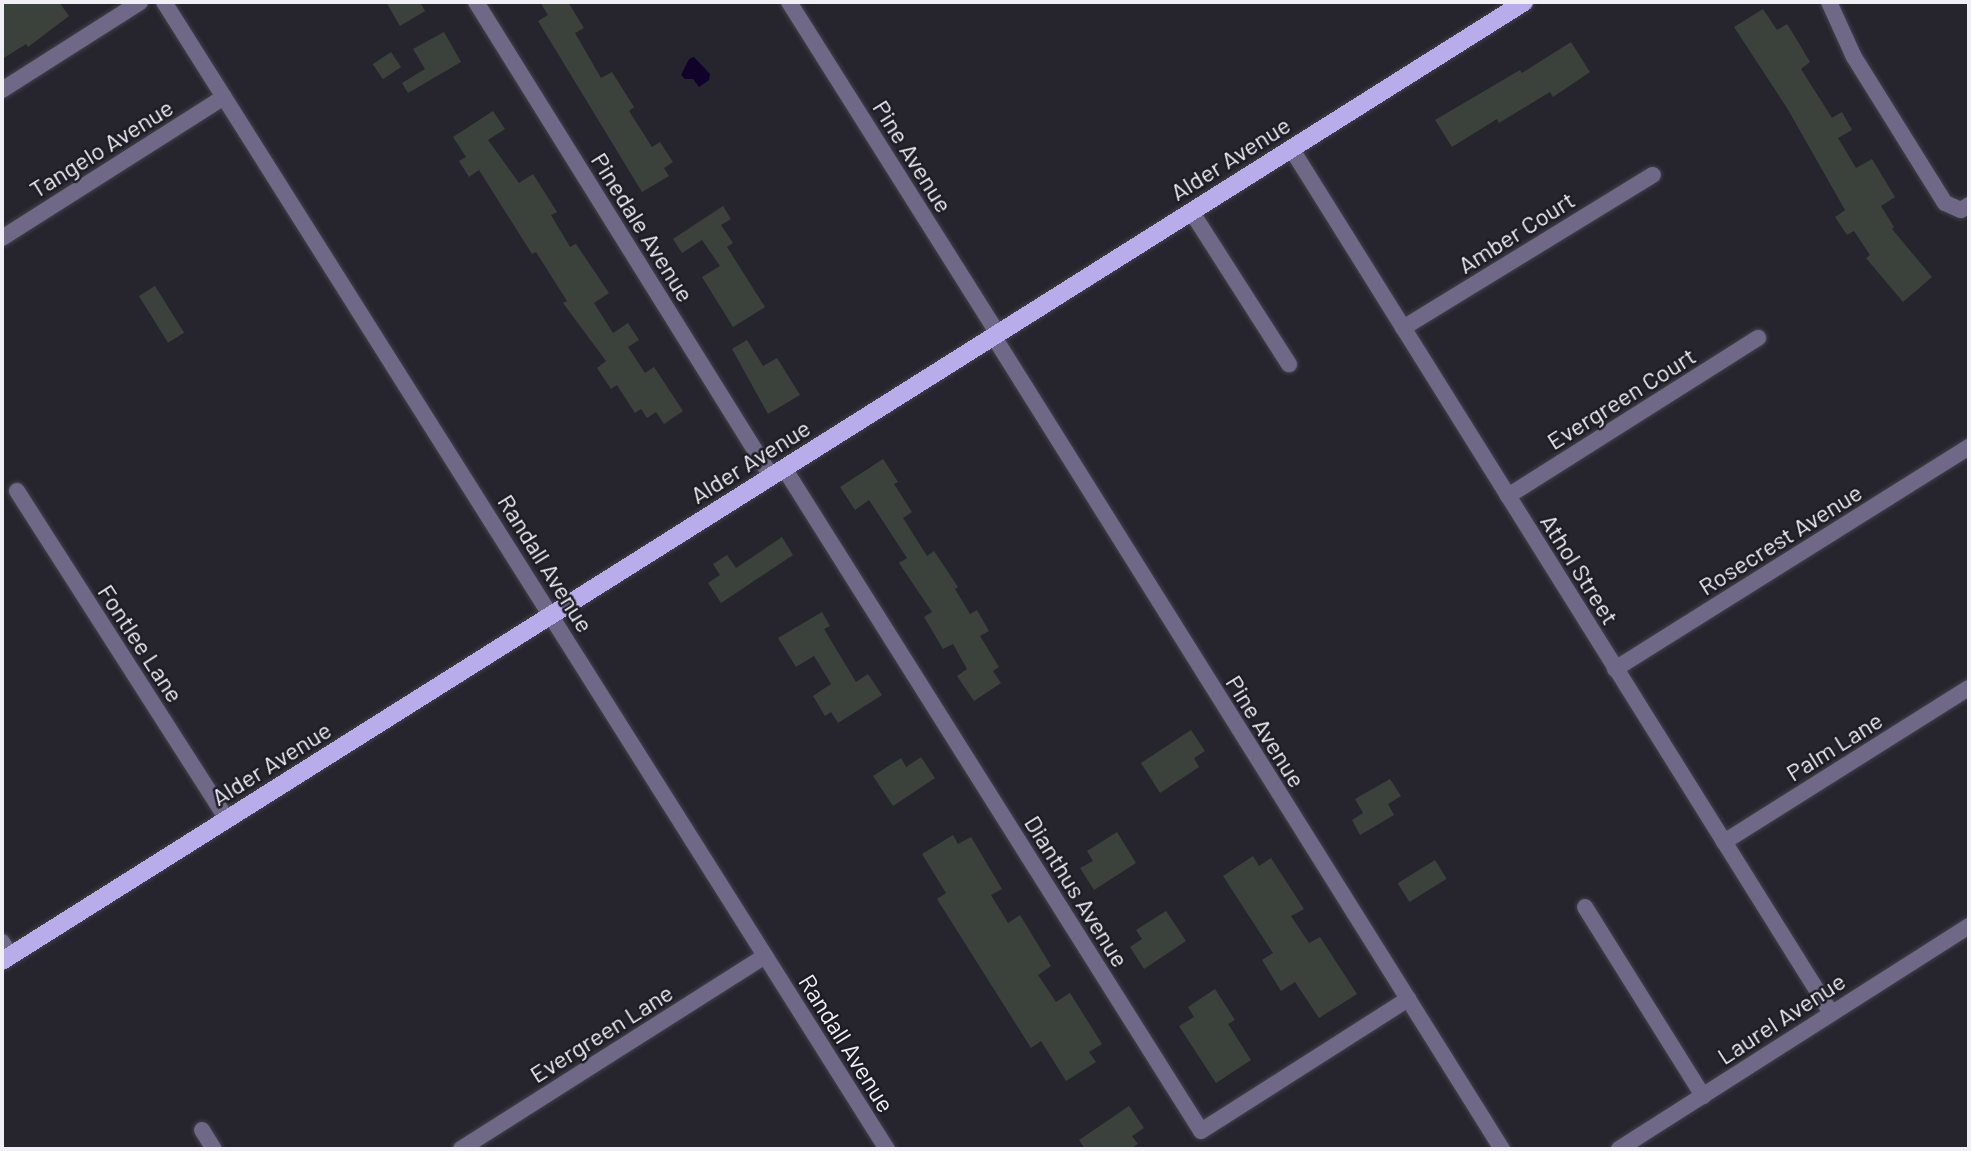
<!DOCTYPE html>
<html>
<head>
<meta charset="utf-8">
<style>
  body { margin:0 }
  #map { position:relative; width:1971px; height:1151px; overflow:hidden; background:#26252e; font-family:Barlow,sans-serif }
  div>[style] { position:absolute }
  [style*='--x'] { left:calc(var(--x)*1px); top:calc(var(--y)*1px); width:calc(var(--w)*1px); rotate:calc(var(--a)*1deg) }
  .water>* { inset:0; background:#11022c }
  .building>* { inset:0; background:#3b423b; transform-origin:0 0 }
  .roads { filter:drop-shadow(0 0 2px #42414a) drop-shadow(0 0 2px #42414a) }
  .minor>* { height:16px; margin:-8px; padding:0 8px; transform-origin:8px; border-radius:8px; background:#6f6987 }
  .major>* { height:18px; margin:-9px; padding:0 9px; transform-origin:9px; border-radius:9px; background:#b8acea }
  span { translate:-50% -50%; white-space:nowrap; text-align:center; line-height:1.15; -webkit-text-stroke:5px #1d1c24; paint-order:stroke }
  .street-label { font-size:24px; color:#efeff5 }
  .frame { position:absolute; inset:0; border:4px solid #efeff5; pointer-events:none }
</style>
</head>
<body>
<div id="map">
  <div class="water">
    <i style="clip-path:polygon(694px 57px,710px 74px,709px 80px,699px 87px,693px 79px,685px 79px,681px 75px,689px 59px)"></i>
  </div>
  <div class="building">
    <i style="clip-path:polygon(2px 2px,59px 2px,69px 16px,28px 47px,26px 44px,2px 59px)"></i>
    <i style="clip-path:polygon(386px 2px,420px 2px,425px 11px,400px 26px)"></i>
    <i style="clip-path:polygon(540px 2px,568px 2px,584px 28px,575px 33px,601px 78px,612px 72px,634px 107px,629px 111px,652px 147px,660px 142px,673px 162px,664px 168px,669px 176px,642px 192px,538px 21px,548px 15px)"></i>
    <i style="clip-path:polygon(1763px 9px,1777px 30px,1787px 24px,1797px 40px,1810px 62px,1801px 69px,1832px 118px,1842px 112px,1852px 130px,1838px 138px,1856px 168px,1872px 159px,1895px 197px,1881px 206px,1894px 227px,1892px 229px,1932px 277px,1903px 302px,1866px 258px,1870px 255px,1854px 231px,1847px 235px,1835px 217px,1845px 210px,1787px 108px,1734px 27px)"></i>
    <i style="clip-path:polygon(444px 32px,461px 62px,408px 93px,402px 83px,425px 69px,413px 49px)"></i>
    <i style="clip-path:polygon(1571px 42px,1590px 72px,1553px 97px,1550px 92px,1499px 123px,1497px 119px,1452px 147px,1435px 120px,1520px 70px,1522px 73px)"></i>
    <i style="left:391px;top:52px;width:18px;height:22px;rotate:56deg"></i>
    <i style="clip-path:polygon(493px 111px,505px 129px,488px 140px,519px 183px,533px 174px,557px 212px,551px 215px,570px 247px,576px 244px,609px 293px,594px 303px,613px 333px,628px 323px,639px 340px,628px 347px,645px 373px,654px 367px,683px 411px,664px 424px,656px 412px,647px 418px,641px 409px,635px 413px,617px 385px,611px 389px,597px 368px,606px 361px,563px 303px,567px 301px,536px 252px,532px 254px,479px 170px,469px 177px,459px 161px,466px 157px,453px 137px)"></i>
    <i style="clip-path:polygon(723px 206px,731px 219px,721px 225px,733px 243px,727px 247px,765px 307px,733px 327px,702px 277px,720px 266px,702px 240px,682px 253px,673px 239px)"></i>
    <i style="left:155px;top:286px;width:55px;height:19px;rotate:58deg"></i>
    <i style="clip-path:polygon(747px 340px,763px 366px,777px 358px,800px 395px,768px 414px,732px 349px)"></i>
    <i style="clip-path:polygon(883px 459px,898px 482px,894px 484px,912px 512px,903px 518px,927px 556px,934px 551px,958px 587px,955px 589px,970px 614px,977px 610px,989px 631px,980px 636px,999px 667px,993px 671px,1001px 683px,974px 701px,957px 676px,967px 669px,953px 644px,943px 649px,924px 617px,932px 612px,899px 563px,907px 558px,869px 500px,855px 510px,840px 487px)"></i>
    <i style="clip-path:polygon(782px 537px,793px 555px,721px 603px,708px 583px,720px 575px,713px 564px,727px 555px,736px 568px)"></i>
    <i style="clip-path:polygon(822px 612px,830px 626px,824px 629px,856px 682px,868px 674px,882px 695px,838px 723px,831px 712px,825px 716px,813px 696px,831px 684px,814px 656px,796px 667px,778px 638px)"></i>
    <i style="clip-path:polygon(1191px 730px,1205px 751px,1194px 758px,1199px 767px,1160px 793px,1141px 763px)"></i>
    <i style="clip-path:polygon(921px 757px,935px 778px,893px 806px,873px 776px,901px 758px,906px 767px)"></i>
    <i style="clip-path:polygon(1390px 779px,1401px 796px,1388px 804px,1394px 815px,1360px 835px,1352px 820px,1363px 813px,1355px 799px)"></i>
    <i style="clip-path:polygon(1117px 832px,1136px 863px,1094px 890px,1080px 868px,1093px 861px,1087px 851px)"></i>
    <i style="clip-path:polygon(953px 835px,958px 844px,971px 837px,1002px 889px,991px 895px,1008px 923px,1020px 915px,1051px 966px,1038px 975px,1056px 1002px,1070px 993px,1102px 1044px,1089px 1052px,1096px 1062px,1066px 1081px,1041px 1041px,1031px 1048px,937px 899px,946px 893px,922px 854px)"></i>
    <i style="clip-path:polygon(1253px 856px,1259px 866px,1271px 858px,1304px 909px,1291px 916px,1309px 943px,1320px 937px,1357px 994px,1319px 1018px,1295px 982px,1281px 991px,1262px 960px,1273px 953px,1223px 876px)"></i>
    <i style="left:1435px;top:860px;width:22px;height:44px;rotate:58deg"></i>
    <i style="clip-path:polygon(1166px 911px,1186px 941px,1144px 969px,1130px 947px,1142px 939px,1136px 930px)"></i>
    <i style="clip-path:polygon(1215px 989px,1235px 1020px,1228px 1024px,1251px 1060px,1216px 1083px,1179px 1026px,1194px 1017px,1188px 1007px)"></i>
    <i style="clip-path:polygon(1129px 1106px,1144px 1128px,1132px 1136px,1138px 1144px,1130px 1149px,1085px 1149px,1079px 1140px)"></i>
  </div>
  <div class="roads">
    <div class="minor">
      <i style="--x:164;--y:2;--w:1356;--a:57.78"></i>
      <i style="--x:476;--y:2;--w:558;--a:58.1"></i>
      <i style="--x:789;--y:2;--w:392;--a:57.8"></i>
      <i style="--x:1829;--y:2;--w:60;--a:65.6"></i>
      <i style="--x:1854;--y:57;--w:172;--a:58.1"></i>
      <i style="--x:1945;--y:203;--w:17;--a:24"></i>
      <i style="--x:1961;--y:210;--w:9;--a:-32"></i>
      <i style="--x:2;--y:90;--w:164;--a:-32.5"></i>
      <i style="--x:1291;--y:148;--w:1020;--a:58.02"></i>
      <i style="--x:1191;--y:211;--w:182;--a:57.4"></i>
      <i style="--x:2;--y:238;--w:263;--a:-32.4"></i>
      <i style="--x:1403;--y:328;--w:293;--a:-31.5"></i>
      <i style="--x:994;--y:337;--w:958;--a:57.97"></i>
      <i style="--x:784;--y:468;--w:783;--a:57.83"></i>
      <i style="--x:1201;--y:1131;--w:246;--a:-32.5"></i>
      <i style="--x:17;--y:491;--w:390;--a:57.4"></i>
      <i style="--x:1508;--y:496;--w:296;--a:-32.3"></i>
      <i style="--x:1615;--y:669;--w:418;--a:-32.1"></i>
      <i style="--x:1724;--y:842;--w:289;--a:-32.2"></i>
      <i style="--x:1585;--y:907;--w:223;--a:58"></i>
      <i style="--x:2;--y:942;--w:15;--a:58"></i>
      <i style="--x:202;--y:1130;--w:22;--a:58"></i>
      <i style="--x:461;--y:1149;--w:360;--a:-32.4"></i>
      <i style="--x:1619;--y:1149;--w:415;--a:-32.5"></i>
    </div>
    <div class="major">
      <i style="--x:2;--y:961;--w:1799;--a:-32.21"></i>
    </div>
  </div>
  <div class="street-label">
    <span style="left:101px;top:148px;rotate:-32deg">Tangelo Avenue</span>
    <span style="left:913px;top:156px;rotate:58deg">Pine Avenue</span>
    <span style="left:1230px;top:158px;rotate:-32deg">Alder Avenue</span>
    <span style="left:643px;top:227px;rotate:58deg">Pinedale Avenue</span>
    <span style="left:1516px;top:232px;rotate:-32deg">Amber Court</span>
    <span style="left:1621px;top:398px;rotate:-32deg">Evergreen Court</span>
    <span style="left:750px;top:461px;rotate:-32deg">Alder Avenue</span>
    <span style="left:1780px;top:539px;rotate:-32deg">Rosecrest Avenue</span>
    <span style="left:546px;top:563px;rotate:58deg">Randall Avenue</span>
    <span style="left:1580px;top:569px;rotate:58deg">Athol Street</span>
    <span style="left:141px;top:643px;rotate:57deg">Fontlee Lane</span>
    <span style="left:1266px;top:731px;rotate:58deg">Pine Avenue</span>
    <span style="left:1834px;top:746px;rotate:-32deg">Palm Lane</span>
    <span style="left:271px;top:763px;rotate:-32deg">Alder Avenue</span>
    <span style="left:1077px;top:891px;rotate:58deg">Dianthus Avenue</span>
    <span style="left:1781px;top:1018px;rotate:-33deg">Laurel Avenue</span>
    <span style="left:601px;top:1033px;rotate:-32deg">Evergreen Lane</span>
    <span style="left:847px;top:1043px;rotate:58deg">Randall Avenue</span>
  </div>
  <div class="frame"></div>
</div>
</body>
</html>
